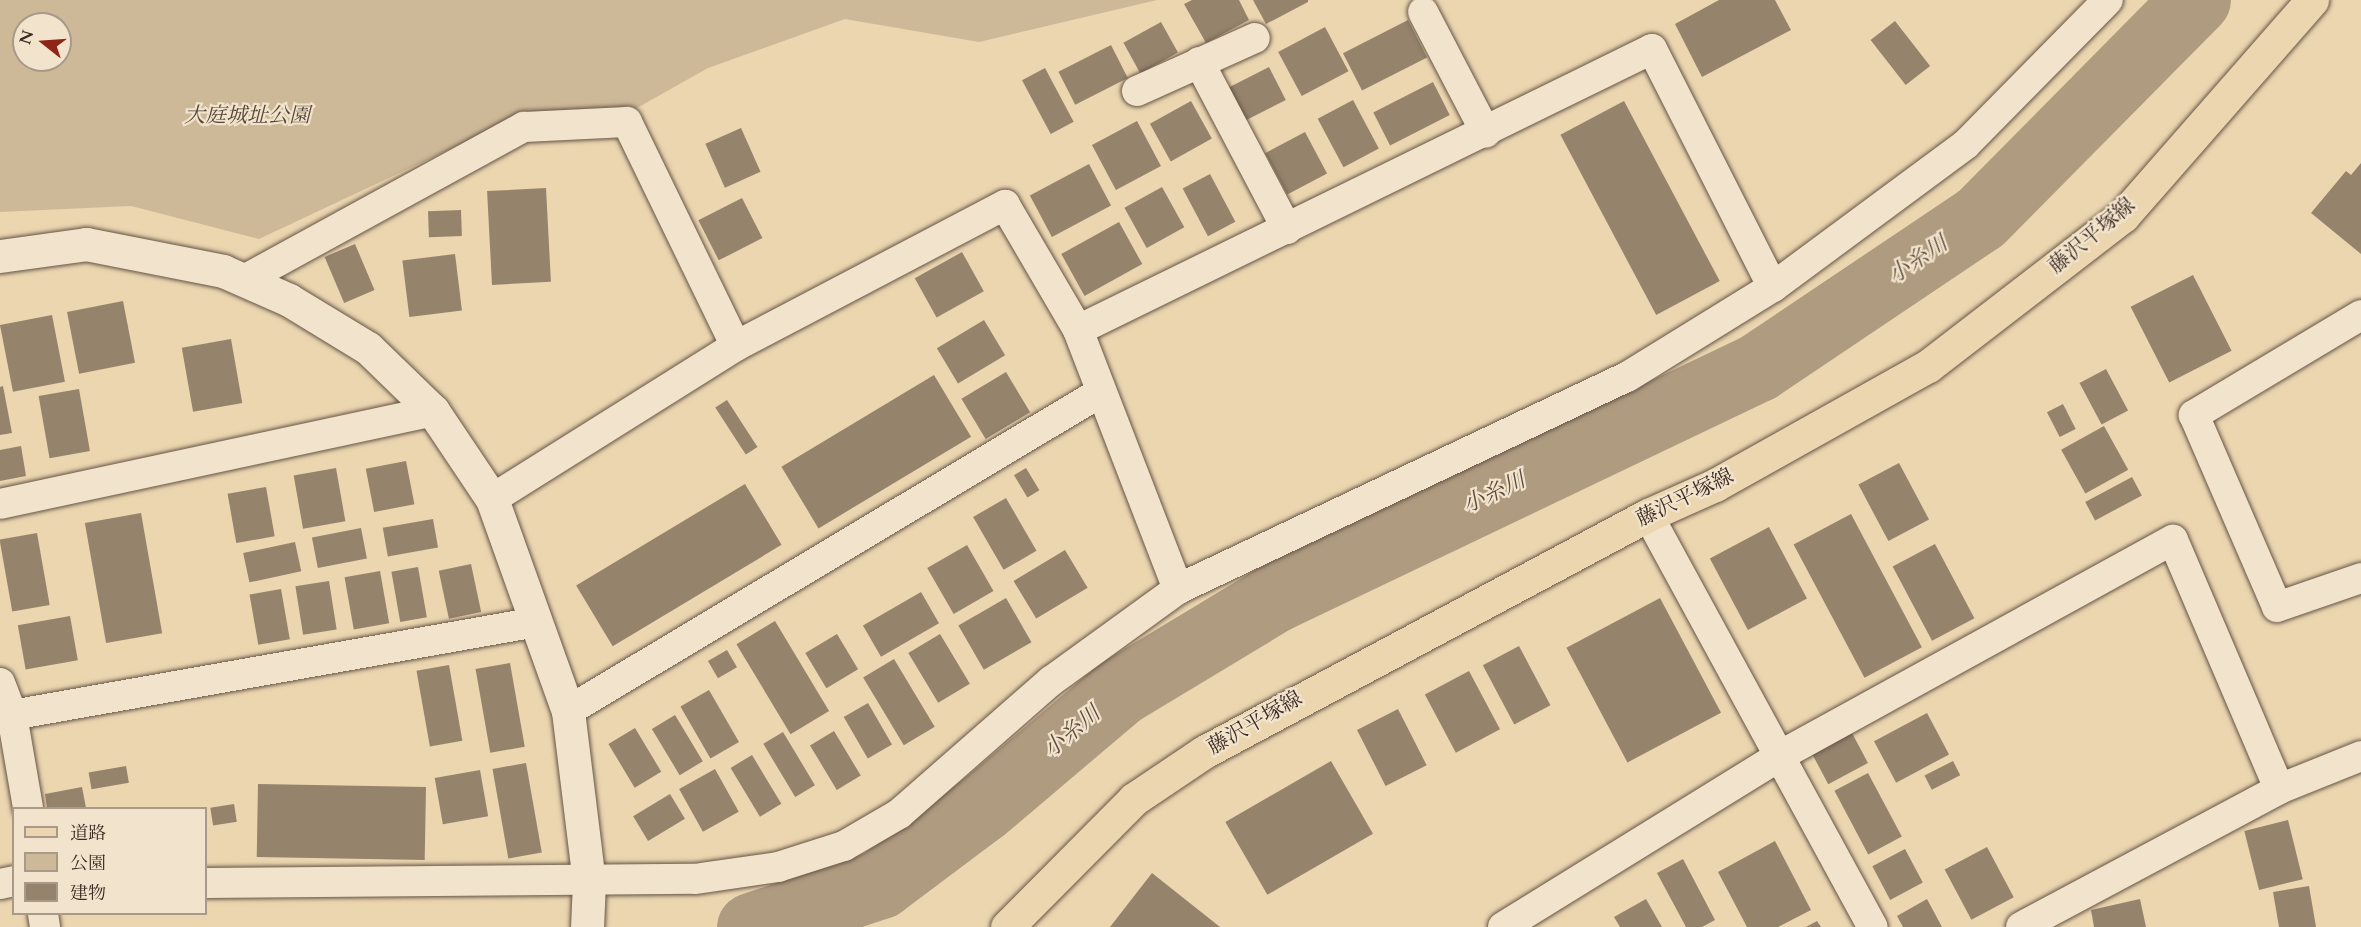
<!DOCTYPE html>
<html>
<head>
<meta charset="utf-8">
<style>
  body { margin:0 }
  #map { position:relative; width:2361px; height:927px; overflow:hidden; background:#ebd6b0; font-family:Cardo,"Noto Serif JP",serif }
  div>[style] { position:absolute }
  [style*='--x'] { left:calc(var(--x)*1px); top:calc(var(--y)*1px); width:calc(var(--w)*1px); rotate:calc(var(--a)*1deg) }
  .green>* { inset:0; background:#cdb998 }
  .river>* { height:69px; margin:-34.5px; padding:0 34.5px; transform-origin:34.5px; border-radius:34.5px; background:#af9b80 }
  .building>* { inset:0; background:#96836c; transform-origin:0 0 }
  .roads { filter:drop-shadow(0 0 2px #665446) drop-shadow(0 0 2px #665446) }
  .street>* { height:30px; margin:-15px; padding:0 15px; transform-origin:15px; border-radius:15px; background:#f2e4cc }
  .secondary>* { height:33px; margin:-16.5px; padding:0 16.5px; transform-origin:16.5px; border-radius:16.5px; background:#f2e4cc }
  .primary>* { height:33px; margin:-16.5px; padding:0 16.5px; transform-origin:16.5px; border-radius:16.5px; background:#ebd6b0 }
  span { translate:-50% -50%; white-space:nowrap; text-align:center; line-height:1.15; -webkit-text-stroke:4.5px #f2e4cc; paint-order:stroke }
  .park-label { font-size:21px; color:#57463a; font-style:italic }
  .street-label { font-size:21px; color:#3a2922 }
  .water-label { font-size:22px; color:#5d4b3e; font-style:italic }
  .legend { position:absolute; left:12px; top:807px; width:195px; height:108px; box-sizing:border-box; background:#f2e4cc; border:2px solid #a89988; margin:0; padding:8px 10px; list-style:none; font-size:18px; color:#3a2922 }
  .legend li { display:flex; align-items:center; gap:12px; height:30px }
  .legend b { width:30px; border:2px solid #a89988 }
  .north { position:absolute; left:12px; top:12px; width:60px; height:60px; box-sizing:border-box; background:#f2e4cc; border:2px solid #a89988; border-radius:50%; rotate:287deg; font-size:16px; font-weight:700; line-height:24px; text-align:center; color:#3a2922 }
  .north::after { content:''; display:block; margin:auto; width:21px; height:27px; background:#8f2418; clip-path:polygon(50% 0,100% 100%,50% 72%,0 100%) }
</style>
</head>
<body>
<div id="map">
  <div class="green">
    <i style="clip-path:polygon(evenodd,0 0,1157px 0,979px 42px,845px 19px,708px 68px,630px 112px,523px 115px,259px 239px,131px 206px,0 212px,0 0,24px 24px,60px 24px,60px 60px,24px 60px,24px 24px)"></i>
  </div>
  <div class="river">
    <i style="--x:751;--y:927;--w:136;--a:-18.4"></i>
    <i style="--x:880;--y:884;--w:129;--a:-36.8"></i>
    <i style="--x:983;--y:807;--w:180;--a:-40.3"></i>
    <i style="--x:1120;--y:691;--w:180;--a:-31.1"></i>
    <i style="--x:1274;--y:598;--w:536;--a:-25.51"></i>
    <i style="--x:1758;--y:367;--w:267;--a:-33.9"></i>
    <i style="--x:1980;--y:218;--w:307;--a:-45.3"></i>
  </div>
  <div class="building">
    <i style="clip-path:polygon(1192px 0,1239px 0,1249px 20px,1206px 43px,1184px 4px)"></i>
    <i style="clip-path:polygon(1253px 0,1308px 0,1308px 2px,1266px 24px)"></i>
    <i style="clip-path:polygon(1719px 0,1775px 0,1791px 30px,1702px 77px,1675px 24px)"></i>
    <i style="left:1408px;top:20px;width:42px;height:73px;rotate:63deg"></i>
    <i style="left:1895px;top:21px;width:57px;height:31px;rotate:52deg"></i>
    <i style="left:1161px;top:22px;width:35px;height:43px;rotate:61deg"></i>
    <i style="left:1325px;top:27px;width:50px;height:53px;rotate:62deg"></i>
    <i style="left:1111px;top:45px;width:37px;height:59px;rotate:63deg"></i>
    <i style="left:1269px;top:67px;width:37px;height:53px;rotate:63deg"></i>
    <i style="left:1045px;top:68px;width:61px;height:26px;rotate:62deg"></i>
    <i style="left:1433px;top:82px;width:37px;height:67px;rotate:63deg"></i>
    <i style="left:1353px;top:100px;width:55px;height:40px;rotate:62deg"></i>
    <i style="left:1191px;top:101px;width:43px;height:47px;rotate:61deg"></i>
    <i style="left:1624px;top:101px;width:204px;height:72px;rotate:62deg"></i>
    <i style="left:1137px;top:121px;width:51px;height:51px;rotate:62deg"></i>
    <i style="left:741px;top:128px;width:48px;height:39px;rotate:66deg"></i>
    <i style="left:1305px;top:132px;width:47px;height:45px;rotate:62deg"></i>
    <i style="clip-path:polygon(2361px 163px,2361px 254px,2311px 213px,2346px 171px,2351px 175px)"></i>
    <i style="left:1089px;top:164px;width:47px;height:67px;rotate:62deg"></i>
    <i style="left:1210px;top:174px;width:54px;height:31px;rotate:62deg"></i>
    <i style="left:1162px;top:187px;width:46px;height:43px;rotate:61deg"></i>
    <i style="left:546px;top:188px;width:94px;height:59px;rotate:87deg"></i>
    <i style="left:742px;top:198px;width:45px;height:49px;rotate:63deg"></i>
    <i style="left:461px;top:210px;width:26px;height:33px;rotate:88deg"></i>
    <i style="left:1119px;top:222px;width:48px;height:66px;rotate:61deg"></i>
    <i style="left:355px;top:244px;width:50px;height:33px;rotate:67deg"></i>
    <i style="left:962px;top:252px;width:45px;height:54px;rotate:61deg"></i>
    <i style="left:455px;top:254px;width:57px;height:53px;rotate:83deg"></i>
    <i style="left:2193px;top:275px;width:85px;height:70px;rotate:63deg"></i>
    <i style="left:123px;top:301px;width:63px;height:57px;rotate:79deg"></i>
    <i style="left:52px;top:315px;width:68px;height:53px;rotate:79deg"></i>
    <i style="left:984px;top:320px;width:41px;height:55px;rotate:59deg"></i>
    <i style="left:231px;top:339px;width:65px;height:50px;rotate:80deg"></i>
    <i style="left:2106px;top:369px;width:47px;height:30px;rotate:62deg"></i>
    <i style="left:1006px;top:372px;width:47px;height:52px;rotate:59deg"></i>
    <i style="left:934px;top:375px;width:72px;height:178px;rotate:59deg"></i>
    <i style="clip-path:polygon(3px 386px,12px 433px,0 435px,0 387px)"></i>
    <i style="left:79px;top:389px;width:63px;height:41px;rotate:80deg"></i>
    <i style="left:727px;top:400px;width:56px;height:14px;rotate:57deg"></i>
    <i style="left:2063px;top:404px;width:28px;height:18px;rotate:63deg"></i>
    <i style="left:2104px;top:426px;width:50px;height:49px;rotate:61deg"></i>
    <i style="clip-path:polygon(21px 446px,26px 476px,0 481px,0 450px)"></i>
    <i style="left:406px;top:461px;width:44px;height:41px;rotate:79deg"></i>
    <i style="left:1899px;top:463px;width:64px;height:46px;rotate:62deg"></i>
    <i style="left:336px;top:468px;width:54px;height:43px;rotate:80deg"></i>
    <i style="left:1026px;top:468px;width:26px;height:14px;rotate:59deg"></i>
    <i style="left:2132px;top:477px;width:21px;height:53px;rotate:62deg"></i>
    <i style="left:745px;top:484px;width:71px;height:197px;rotate:59deg"></i>
    <i style="left:266px;top:487px;width:50px;height:39px;rotate:80deg"></i>
    <i style="left:1006px;top:498px;width:61px;height:38px;rotate:60deg"></i>
    <i style="left:141px;top:513px;width:122px;height:57px;rotate:80deg"></i>
    <i style="left:1851px;top:514px;width:151px;height:65px;rotate:62deg"></i>
    <i style="left:433px;top:519px;width:29px;height:51px;rotate:80deg"></i>
    <i style="left:1769px;top:527px;width:81px;height:67px;rotate:62deg"></i>
    <i style="left:361px;top:528px;width:31px;height:50px;rotate:79deg"></i>
    <i style="left:37px;top:533px;width:73px;height:38px;rotate:80deg"></i>
    <i style="left:295px;top:542px;width:30px;height:53px;rotate:78deg"></i>
    <i style="left:1935px;top:544px;width:84px;height:48px;rotate:62deg"></i>
    <i style="left:967px;top:545px;width:53px;height:46px;rotate:60deg"></i>
    <i style="left:1065px;top:550px;width:44px;height:60px;rotate:59deg"></i>
    <i style="left:471px;top:564px;width:49px;height:33px;rotate:78deg"></i>
    <i style="left:418px;top:567px;width:51px;height:27px;rotate:80deg"></i>
    <i style="left:380px;top:571px;width:53px;height:36px;rotate:80deg"></i>
    <i style="left:329px;top:581px;width:49px;height:34px;rotate:81deg"></i>
    <i style="left:281px;top:589px;width:51px;height:32px;rotate:80deg"></i>
    <i style="left:921px;top:592px;width:36px;height:67px;rotate:60deg"></i>
    <i style="left:1006px;top:598px;width:51px;height:55px;rotate:60deg"></i>
    <i style="left:1660px;top:598px;width:130px;height:106px;rotate:62deg"></i>
    <i style="left:70px;top:616px;width:45px;height:53px;rotate:80deg"></i>
    <i style="left:775px;top:621px;width:105px;height:45px;rotate:59deg"></i>
    <i style="left:837px;top:634px;width:41px;height:37px;rotate:59deg"></i>
    <i style="left:940px;top:634px;width:58px;height:37px;rotate:59deg"></i>
    <i style="left:1519px;top:646px;width:67px;height:41px;rotate:62deg"></i>
    <i style="left:727px;top:650px;width:20px;height:22px;rotate:60deg"></i>
    <i style="left:894px;top:659px;width:79px;height:36px;rotate:59deg"></i>
    <i style="left:510px;top:663px;width:85px;height:35px;rotate:80deg"></i>
    <i style="left:449px;top:665px;width:77px;height:33px;rotate:80deg"></i>
    <i style="left:1469px;top:671px;width:66px;height:50px;rotate:62deg"></i>
    <i style="left:709px;top:690px;width:60px;height:33px;rotate:60deg"></i>
    <i style="left:868px;top:703px;width:48px;height:28px;rotate:60deg"></i>
    <i style="left:1398px;top:709px;width:63px;height:46px;rotate:63deg"></i>
    <i style="left:1927px;top:713px;width:47px;height:60px;rotate:62deg"></i>
    <i style="left:675px;top:715px;width:54px;height:27px;rotate:59deg"></i>
    <i style="left:635px;top:728px;width:51px;height:31px;rotate:59deg"></i>
    <i style="left:834px;top:731px;width:52px;height:28px;rotate:59deg"></i>
    <i style="left:783px;top:732px;width:62px;height:23px;rotate:59deg"></i>
    <i style="left:1852px;top:733px;width:34px;height:45px;rotate:62deg"></i>
    <i style="left:752px;top:755px;width:57px;height:25px;rotate:59deg"></i>
    <i style="left:1331px;top:761px;width:84px;height:122px;rotate:60deg"></i>
    <i style="left:1953px;top:761px;width:16px;height:32px;rotate:63deg"></i>
    <i style="left:526px;top:763px;width:91px;height:34px;rotate:80deg"></i>
    <i style="left:126px;top:766px;width:17px;height:38px;rotate:80deg"></i>
    <i style="left:715px;top:769px;width:49px;height:41px;rotate:61deg"></i>
    <i style="left:480px;top:770px;width:47px;height:46px;rotate:80deg"></i>
    <i style="left:1868px;top:773px;width:72px;height:38px;rotate:62deg"></i>
    <i style="left:258px;top:784px;width:168px;height:73px;rotate:1deg"></i>
    <i style="clip-path:polygon(82px 787px,86px 808px,47px 808px,45px 794px)"></i>
    <i style="left:670px;top:794px;width:29px;height:43px;rotate:59deg"></i>
    <i style="left:234px;top:804px;width:18px;height:24px;rotate:81deg"></i>
    <i style="left:2288px;top:820px;width:61px;height:45px;rotate:76deg"></i>
    <i style="clip-path:polygon(1775px 841px,1811px 910px,1778px 927px,1747px 927px,1718px 872px)"></i>
    <i style="left:1987px;top:847px;width:57px;height:48px;rotate:62deg"></i>
    <i style="left:1905px;top:849px;width:38px;height:37px;rotate:62deg"></i>
    <i style="clip-path:polygon(1683px 859px,1715px 920px,1702px 927px,1686px 927px,1657px 873px)"></i>
    <i style="clip-path:polygon(1152px 873px,1220px 927px,1110px 927px)"></i>
    <i style="clip-path:polygon(2309px 886px,2316px 927px,2279px 927px,2273px 892px)"></i>
    <i style="clip-path:polygon(1646px 899px,1662px 927px,1620px 927px,1614px 917px)"></i>
    <i style="clip-path:polygon(1927px 899px,1942px 927px,1903px 927px,1897px 916px)"></i>
    <i style="clip-path:polygon(2140px 899px,2146px 927px,2094px 927px,2091px 910px)"></i>
    <i style="clip-path:polygon(1817px 921px,1821px 927px,1806px 927px)"></i>
  </div>
  <div class="roads">
    <div class="street">
      <i style="--x:1423;--y:12;--w:136;--a:62.5"></i>
      <i style="--x:1199;--y:62;--w:189;--a:62.2"></i>
      <i style="--x:1137;--y:91;--w:129;--a:-24.2"></i>
      <i style="--x:244;--y:280;--w:319;--a:-28.7"></i>
      <i style="--x:524;--y:127;--w:103;--a:-2.8"></i>
      <i style="--x:627;--y:122;--w:249;--a:64.1"></i>
      <i style="--x:2361;--y:315;--w:195;--a:149.1"></i>
      <i style="--x:2194;--y:415;--w:209;--a:66.6"></i>
      <i style="--x:2277;--y:607;--w:89;--a:-19"></i>
      <i style="--x:1078;--y:330;--w:639;--a:-26.08"></i>
      <i style="--x:1652;--y:49;--w:267;--a:63.1"></i>
      <i style="--x:492;--y:499;--w:288;--a:-32.1"></i>
      <i style="--x:736;--y:346;--w:304;--a:-27.7"></i>
      <i style="--x:1005;--y:205;--w:145;--a:59.7"></i>
      <i style="--x:1078;--y:330;--w:278;--a:68.9"></i>
      <i style="--x:0;--y:504;--w:443;--a:-12.1"></i>
      <i style="--x:1648;--y:515;--w:469;--a:61.4"></i>
      <i style="--x:0;--y:683;--w:34;--a:69"></i>
      <i style="--x:12;--y:715;--w:94;--a:80.2"></i>
      <i style="--x:568;--y:711;--w:621;--a:-30.9"></i>
      <i style="--x:12;--y:715;--w:533;--a:-10.05"></i>
      <i style="--x:206;--y:883;--w:489;--a:-0.5"></i>
      <i style="--x:695;--y:879;--w:84;--a:-8.2"></i>
      <i style="--x:778;--y:867;--w:69;--a:-17.7"></i>
      <i style="--x:844;--y:846;--w:64;--a:-30.2"></i>
      <i style="--x:899;--y:814;--w:202;--a:-41.2"></i>
      <i style="--x:1051;--y:681;--w:157;--a:-35.9"></i>
      <i style="--x:1178;--y:589;--w:497;--a:-25.3"></i>
      <i style="--x:1627;--y:377;--w:172;--a:-31.7"></i>
      <i style="--x:1773;--y:287;--w:240;--a:-36.5"></i>
      <i style="--x:1966;--y:144;--w:202;--a:-45.4"></i>
      <i style="--x:0;--y:884;--w:14;--a:-12"></i>
      <i style="--x:43;--y:914;--w:13;--a:81"></i>
      <i style="--x:1503;--y:927;--w:329;--a:-31.7"></i>
      <i style="--x:1783;--y:754;--w:445;--a:-28.8"></i>
      <i style="--x:2173;--y:540;--w:271;--a:66.9"></i>
      <i style="--x:2021;--y:927;--w:293;--a:-28.1"></i>
      <i style="--x:2279;--y:789;--w:88;--a:-21.9"></i>
    </div>
    <div class="secondary">
      <i style="--x:0;--y:256;--w:87;--a:-7.9"></i>
      <i style="--x:86;--y:244;--w:140;--a:11.1"></i>
      <i style="--x:223;--y:271;--w:72;--a:23.7"></i>
      <i style="--x:289;--y:300;--w:92;--a:31.3"></i>
      <i style="--x:368;--y:348;--w:91;--a:44.1"></i>
      <i style="--x:433;--y:411;--w:106;--a:56.2"></i>
      <i style="--x:492;--y:499;--w:225;--a:70.3"></i>
      <i style="--x:568;--y:711;--w:172;--a:83"></i>
      <i style="--x:589;--y:882;--w:45;--a:92.5"></i>
    </div>
    <div class="primary">
      <i style="--x:1007;--y:927;--w:180;--a:-45.2"></i>
      <i style="--x:1134;--y:799;--w:84;--a:-33.9"></i>
      <i style="--x:1204;--y:752;--w:503;--a:-28.09"></i>
      <i style="--x:1648;--y:515;--w:73;--a:-24.1"></i>
      <i style="--x:1715;--y:485;--w:244;--a:-29.2"></i>
      <i style="--x:1928;--y:366;--w:246;--a:-37.6"></i>
      <i style="--x:2123;--y:216;--w:287;--a:-48.8"></i>
    </div>
  </div>
  <div class="park-label">
    <span style="left:247px;top:116px">大庭城址公園</span>
  </div>
  <div class="street-label">
    <span style="left:2092px;top:236px;rotate:-40deg">藤沢平塚線</span>
    <span style="left:1685px;top:498px;rotate:-26deg">藤沢平塚線</span>
    <span style="left:1255px;top:723px;rotate:-30deg">藤沢平塚線</span>
  </div>
  <div class="water-label">
    <span style="left:1918px;top:260px;rotate:-34deg">小糸川</span>
    <span style="left:1494px;top:493px;rotate:-25deg">小糸川</span>
    <span style="left:1072px;top:732px;rotate:-40deg">小糸川</span>
  </div>
  <ul class="legend">
  <li><b style="height:8px;background:#ebd6b0"></b>道路</li>
  <li><b style="height:16px;background:#cdb998"></b>公園</li>
  <li><b style="height:16px;background:#96836c"></b>建物</li>
  </ul>
  <div class="north">N</div>
</div>
</body>
</html>
